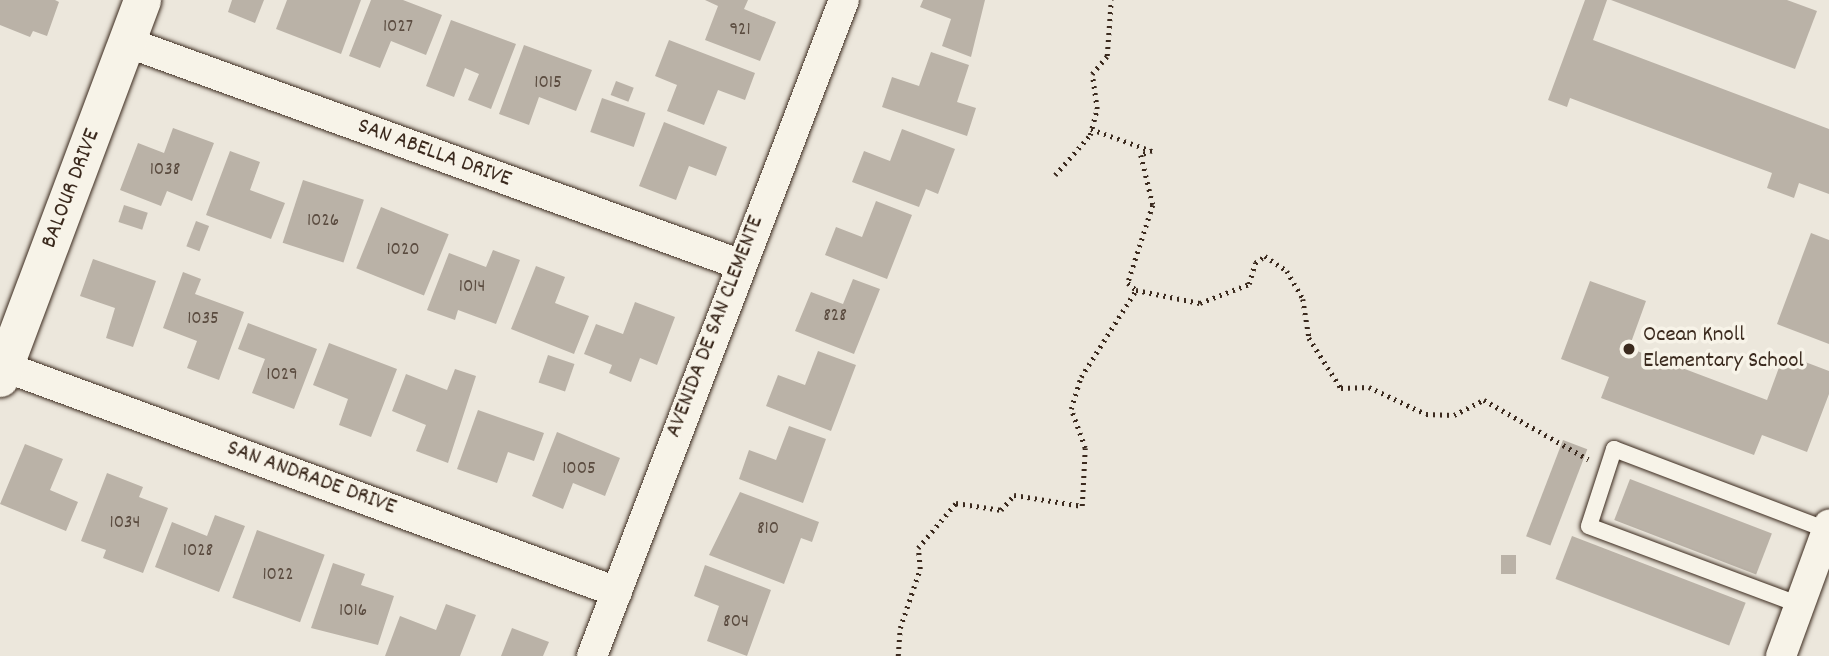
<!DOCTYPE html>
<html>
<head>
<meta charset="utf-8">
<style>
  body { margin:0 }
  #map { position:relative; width:1829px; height:656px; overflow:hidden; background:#ece7dc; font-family:Dekko,sans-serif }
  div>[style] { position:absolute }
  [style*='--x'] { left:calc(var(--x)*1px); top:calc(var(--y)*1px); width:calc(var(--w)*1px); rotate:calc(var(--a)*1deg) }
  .building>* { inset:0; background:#bab2a7; transform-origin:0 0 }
  .path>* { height:4.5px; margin-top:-2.25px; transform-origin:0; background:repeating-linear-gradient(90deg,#3b2a1e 0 2px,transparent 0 7px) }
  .roads { filter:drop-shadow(0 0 2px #3b2a1e) drop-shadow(0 0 2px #3b2a1e) }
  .service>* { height:16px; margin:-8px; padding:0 8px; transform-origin:8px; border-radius:8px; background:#f7f3e8 }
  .minor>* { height:30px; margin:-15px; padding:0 15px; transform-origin:15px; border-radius:15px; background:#f7f3e8 }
  .tertiary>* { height:37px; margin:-18.5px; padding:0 18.5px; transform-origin:18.5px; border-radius:18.5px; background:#f7f3e8 }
  .dots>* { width:19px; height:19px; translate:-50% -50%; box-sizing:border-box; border:4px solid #f7f3e8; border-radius:50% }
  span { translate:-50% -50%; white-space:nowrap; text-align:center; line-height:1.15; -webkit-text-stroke:7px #f7f3e8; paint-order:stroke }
  .number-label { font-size:19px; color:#5b4c40 }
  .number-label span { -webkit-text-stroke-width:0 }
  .street-label { font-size:23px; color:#3b2a1e }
  .poi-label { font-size:23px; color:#3b2a1e }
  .left { translate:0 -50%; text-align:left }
</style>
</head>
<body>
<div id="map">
  <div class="building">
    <i style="clip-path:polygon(0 0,55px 0,59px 2px,47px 36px,33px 31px,30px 37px,0 25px)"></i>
    <i style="clip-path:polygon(232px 0,264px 0,255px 23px,228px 12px)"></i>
    <i style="clip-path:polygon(287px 0,361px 0,341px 54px,276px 29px)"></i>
    <i style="clip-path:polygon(371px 0,403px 0,442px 15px,426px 55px,391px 41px,380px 68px,349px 56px)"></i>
    <i style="clip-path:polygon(705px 0,748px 0,744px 9px,776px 22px,760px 61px,705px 40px,718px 6px)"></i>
    <i style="clip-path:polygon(923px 0,985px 0,971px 57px,942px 46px,951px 19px,920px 7px)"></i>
    <i style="clip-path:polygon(1585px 0,1607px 0,1593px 40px,1829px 129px,1829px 194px,1799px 183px,1794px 198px,1767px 188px,1772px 173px,1570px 98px,1567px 107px,1548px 100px)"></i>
    <i style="clip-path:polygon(1611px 0,1787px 0,1817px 11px,1795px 69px)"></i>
    <i style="clip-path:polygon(451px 20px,516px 44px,491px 109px,468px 100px,479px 74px,465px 68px,454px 97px,426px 86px)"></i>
    <i style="clip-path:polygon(669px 40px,755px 73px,745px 100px,718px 90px,704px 125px,667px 111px,677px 85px,655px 76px)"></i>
    <i style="clip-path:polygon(524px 45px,592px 70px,576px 111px,539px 97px,529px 125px,499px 114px)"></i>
    <i style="clip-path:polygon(931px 52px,969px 65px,957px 102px,976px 108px,967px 136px,882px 107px,892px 77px,919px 86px)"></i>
    <i style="left:616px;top:81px;width:19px;height:15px;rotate:21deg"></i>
    <i style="left:602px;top:98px;width:46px;height:36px;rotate:19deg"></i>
    <i style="clip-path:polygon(664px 122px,727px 147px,716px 176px,689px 166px,676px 200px,639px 186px)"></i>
    <i style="clip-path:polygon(173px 128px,214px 143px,192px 201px,167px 191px,161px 206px,120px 190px,138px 143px,164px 153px)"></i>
    <i style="clip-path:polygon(902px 129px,955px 149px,938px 194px,926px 189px,919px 207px,852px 182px,864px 151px,890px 161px)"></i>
    <i style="clip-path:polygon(230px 151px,260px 162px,250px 190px,285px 203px,271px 239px,206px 215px)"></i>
    <i style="left:303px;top:180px;width:64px;height:66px;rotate:18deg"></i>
    <i style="clip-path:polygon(876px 201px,912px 215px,887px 279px,825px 255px,836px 227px,862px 237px)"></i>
    <i style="left:124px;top:205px;width:25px;height:18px;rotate:18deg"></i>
    <i style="left:381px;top:207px;width:73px;height:66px;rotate:22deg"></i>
    <i style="left:196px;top:221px;width:14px;height:27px;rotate:21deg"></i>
    <i style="clip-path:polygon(1811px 233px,1829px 240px,1829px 344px,1777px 324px)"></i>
    <i style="clip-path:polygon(493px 250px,520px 260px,496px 324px,458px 310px,455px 320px,427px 310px,449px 253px,486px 267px)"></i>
    <i style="clip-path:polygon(93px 259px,156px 281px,133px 347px,106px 338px,115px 308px,80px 296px)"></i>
    <i style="clip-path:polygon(536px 266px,565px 277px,555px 303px,589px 316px,574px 354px,511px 329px)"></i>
    <i style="clip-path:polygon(183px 272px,201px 279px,195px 294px,244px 312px,219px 380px,187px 368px,197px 341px,163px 328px)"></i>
    <i style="clip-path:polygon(853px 279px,880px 289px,854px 354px,795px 331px,811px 292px,843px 304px)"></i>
    <i style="clip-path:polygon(1590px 281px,1646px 301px,1629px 348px,1767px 400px,1784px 354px,1829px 371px,1829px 394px,1807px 452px,1762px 435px,1754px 455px,1601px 398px,1609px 377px,1561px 359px)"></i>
    <i style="clip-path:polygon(635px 302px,675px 317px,657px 365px,640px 358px,631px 382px,609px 373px,612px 365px,584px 354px,596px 324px,623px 334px)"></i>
    <i style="clip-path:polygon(248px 323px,317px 349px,294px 409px,252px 393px,265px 359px,238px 349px)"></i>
    <i style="clip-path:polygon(329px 343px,397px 369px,371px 437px,339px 425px,348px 399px,313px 385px)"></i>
    <i style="clip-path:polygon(818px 351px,856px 365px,831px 431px,766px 406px,778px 375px,805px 385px)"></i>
    <i style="left:548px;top:355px;width:28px;height:29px;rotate:19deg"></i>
    <i style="clip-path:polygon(455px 369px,476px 376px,448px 463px,416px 451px,426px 425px,392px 411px,406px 374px,447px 390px)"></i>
    <i style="clip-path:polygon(478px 410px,544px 433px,534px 461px,508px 452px,497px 483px,457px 469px)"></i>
    <i style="clip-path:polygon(789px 426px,826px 439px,803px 503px,739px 479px,749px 450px,776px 460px)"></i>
    <i style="clip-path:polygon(557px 432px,620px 458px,605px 496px,573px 483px,563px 509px,532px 496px)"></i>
    <i style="left:1563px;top:440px;width:26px;height:103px;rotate:21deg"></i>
    <i style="clip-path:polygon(25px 444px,63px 459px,50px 490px,78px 502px,66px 531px,0 504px)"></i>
    <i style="clip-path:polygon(107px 473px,143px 487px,139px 497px,168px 508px,143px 573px,103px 558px,106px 550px,81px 541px)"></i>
    <i style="left:1630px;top:479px;width:152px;height:44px;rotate:21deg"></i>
    <i style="clip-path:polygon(740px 492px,819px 522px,812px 542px,801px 538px,784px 584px,709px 555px)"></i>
    <i style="clip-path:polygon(215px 515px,245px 526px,219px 592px,155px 567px,172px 522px,207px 536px)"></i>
    <i style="left:257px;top:530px;width:72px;height:72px;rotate:20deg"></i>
    <i style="left:1572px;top:536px;width:186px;height:46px;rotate:21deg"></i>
    <i style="left:1501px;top:555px;width:15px;height:19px"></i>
    <i style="clip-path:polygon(333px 563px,365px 574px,361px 585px,394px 596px,378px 645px,311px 628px)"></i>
    <i style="clip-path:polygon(705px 565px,771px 590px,747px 656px,707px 641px,719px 606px,694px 596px)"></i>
    <i style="clip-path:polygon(446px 604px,476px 615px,460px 656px,385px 656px,400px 616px,436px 630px)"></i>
    <i style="clip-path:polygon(512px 628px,549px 642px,543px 656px,501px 656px)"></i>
  </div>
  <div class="path">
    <i style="--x:1091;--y:129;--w:65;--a:19.8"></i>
    <i style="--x:1152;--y:151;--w:12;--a:160"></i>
    <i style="--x:1141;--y:155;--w:51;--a:76.5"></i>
    <i style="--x:1153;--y:205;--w:82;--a:107.8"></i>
    <i style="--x:1128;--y:283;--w:11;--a:41"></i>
    <i style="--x:1136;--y:290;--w:65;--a:11.5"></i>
    <i style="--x:1200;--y:303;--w:53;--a:-21.2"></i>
    <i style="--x:1249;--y:284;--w:22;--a:-74"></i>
    <i style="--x:1255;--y:263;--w:12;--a:-35"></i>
    <i style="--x:1265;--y:256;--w:27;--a:34"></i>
    <i style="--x:1287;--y:271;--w:32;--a:60"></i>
    <i style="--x:1303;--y:299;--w:39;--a:81"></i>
    <i style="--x:1309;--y:338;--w:59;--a:57.4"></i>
    <i style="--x:1341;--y:388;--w:28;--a:-2"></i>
    <i style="--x:1369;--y:387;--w:63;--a:25.3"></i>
    <i style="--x:1426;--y:414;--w:28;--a:2"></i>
    <i style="--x:1454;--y:415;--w:34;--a:-27"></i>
    <i style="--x:1484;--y:400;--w:120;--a:29.6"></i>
    <i style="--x:1055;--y:175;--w:53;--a:-48.8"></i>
    <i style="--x:1090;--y:135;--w:27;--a:-75"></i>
    <i style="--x:1097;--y:109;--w:35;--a:-98"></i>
    <i style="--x:1092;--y:74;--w:23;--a:-50"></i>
    <i style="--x:1107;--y:56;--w:56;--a:-85.9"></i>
    <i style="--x:898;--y:656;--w:28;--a:-86"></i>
    <i style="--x:900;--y:628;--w:62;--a:-71.3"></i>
    <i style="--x:920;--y:569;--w:21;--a:-95"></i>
    <i style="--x:918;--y:548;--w:59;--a:-49.8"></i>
    <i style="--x:956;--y:503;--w:46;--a:8.8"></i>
    <i style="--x:1001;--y:510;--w:20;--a:-49"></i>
    <i style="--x:1014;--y:495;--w:69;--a:9.2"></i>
    <i style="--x:1082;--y:506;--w:58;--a:-87"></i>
    <i style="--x:1085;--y:448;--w:41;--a:-109.7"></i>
    <i style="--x:1071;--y:409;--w:34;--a:-73"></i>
    <i style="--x:1081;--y:377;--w:103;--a:-57.7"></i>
  </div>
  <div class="roads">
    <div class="service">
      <i style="--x:1800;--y:605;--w:225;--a:-159.5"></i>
      <i style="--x:1589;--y:526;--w:81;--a:-72"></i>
      <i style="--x:1614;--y:449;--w:228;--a:20.8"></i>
    </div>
    <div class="minor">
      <i style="--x:129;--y:43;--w:649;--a:19.92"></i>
      <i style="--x:5;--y:367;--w:652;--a:20.19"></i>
      <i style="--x:592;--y:656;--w:703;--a:-68.99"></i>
      <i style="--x:1781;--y:656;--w:140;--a:-69.9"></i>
    </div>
    <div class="tertiary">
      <i style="--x:0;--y:378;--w:404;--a:-69.4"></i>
    </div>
  </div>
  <div class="dots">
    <i style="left:1629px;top:349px;background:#3b2a1e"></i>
  </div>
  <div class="number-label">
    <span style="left:398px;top:28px">1027</span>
    <span style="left:740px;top:31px">921</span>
    <span style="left:548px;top:84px">1015</span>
    <span style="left:165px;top:171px">1038</span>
    <span style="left:323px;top:222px">1026</span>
    <span style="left:403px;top:251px">1020</span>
    <span style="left:472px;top:288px">1014</span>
    <span style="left:835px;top:317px">828</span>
    <span style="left:203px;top:320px">1035</span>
    <span style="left:282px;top:376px">1029</span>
    <span style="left:579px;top:470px">1005</span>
    <span style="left:125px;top:524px">1034</span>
    <span style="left:768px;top:530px">810</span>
    <span style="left:198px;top:552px">1028</span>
    <span style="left:278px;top:576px">1022</span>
    <span style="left:353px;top:612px">1016</span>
    <span style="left:736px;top:623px">804</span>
  </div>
  <div class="street-label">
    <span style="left:434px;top:154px;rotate:20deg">SAN ABELLA DRIVE</span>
    <span style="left:72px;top:189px;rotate:-69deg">BALOUR DRIVE</span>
    <span style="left:716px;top:327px;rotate:-69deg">AVENIDA DE SAN CLEMENTE</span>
    <span style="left:311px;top:479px;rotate:20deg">SAN ANDRADE DRIVE</span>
  </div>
  <div class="poi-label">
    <span class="left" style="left:1643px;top:349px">Ocean Knoll<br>Elementary School</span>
  </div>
</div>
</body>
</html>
